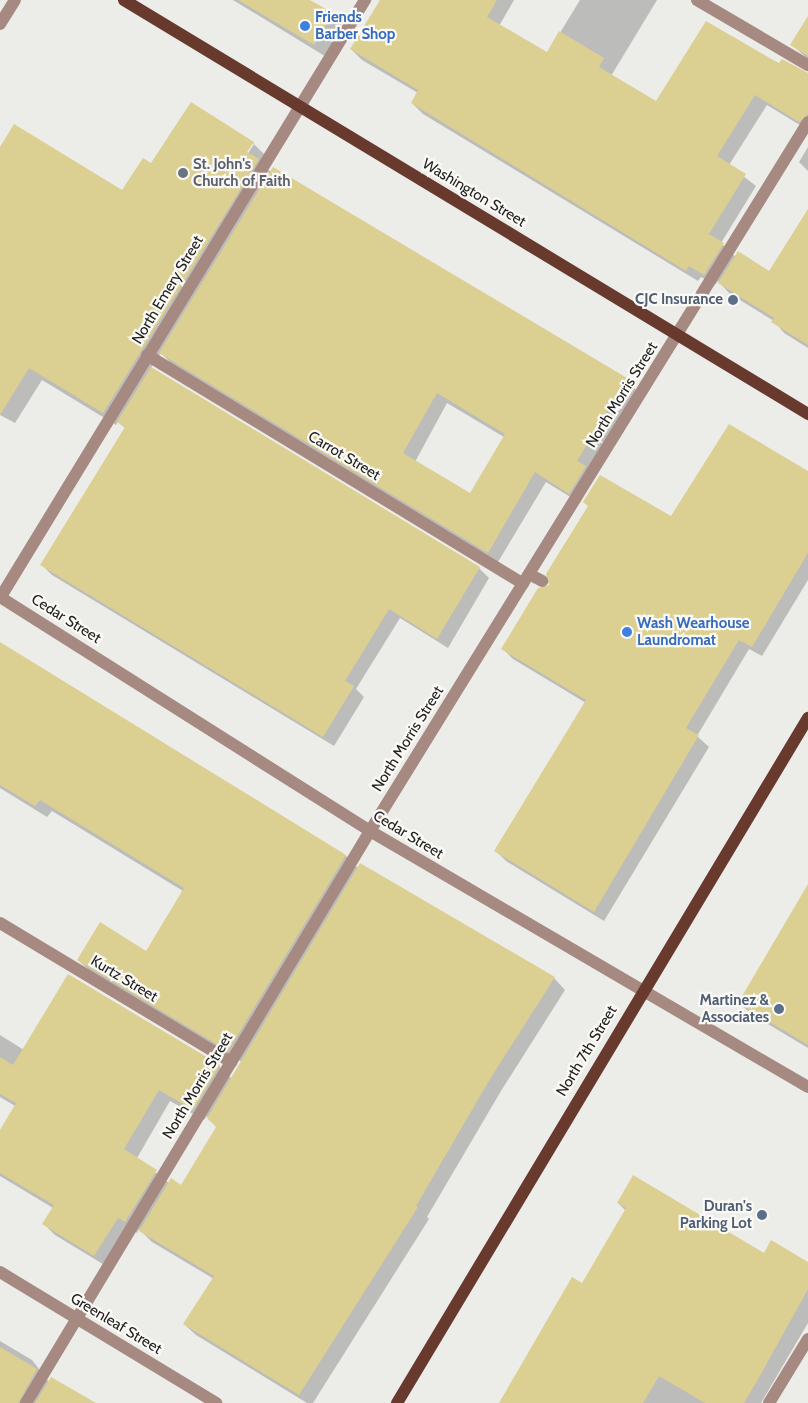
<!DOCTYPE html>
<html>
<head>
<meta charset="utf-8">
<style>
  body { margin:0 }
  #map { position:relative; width:808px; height:1403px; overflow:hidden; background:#ecece9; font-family:Cabin,sans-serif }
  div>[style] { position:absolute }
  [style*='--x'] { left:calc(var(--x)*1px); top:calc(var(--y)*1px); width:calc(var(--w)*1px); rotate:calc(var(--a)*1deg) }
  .shadow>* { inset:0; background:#0003 }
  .building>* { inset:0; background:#dbd092 }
  .minor>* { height:12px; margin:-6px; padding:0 6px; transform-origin:6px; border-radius:6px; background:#a68a82 }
  .major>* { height:12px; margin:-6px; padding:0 6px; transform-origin:6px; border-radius:6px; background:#683a2e }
  .dots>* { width:14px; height:14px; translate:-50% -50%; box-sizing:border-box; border:2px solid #faf9f6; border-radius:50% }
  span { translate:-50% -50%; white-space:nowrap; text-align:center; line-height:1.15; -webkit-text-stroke:4.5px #faf9f6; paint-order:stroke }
  .shop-label { font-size:15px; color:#366cbe; font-weight:700 }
  .left { translate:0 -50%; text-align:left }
  .worship-label { font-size:15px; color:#5b616d; font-weight:700 }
  .street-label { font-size:15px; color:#212120 }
  .service-label { font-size:15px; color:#4e5e75; font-weight:700 }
  .right { translate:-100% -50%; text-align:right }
</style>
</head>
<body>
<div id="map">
  <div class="shadow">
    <i style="clip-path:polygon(233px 0,308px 0,332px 14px,345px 28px,328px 58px)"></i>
    <i style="clip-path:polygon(381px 0,514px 0,499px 26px,547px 54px,580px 0,657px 0,611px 76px,656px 103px,780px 64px,808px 74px,808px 130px,767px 105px,729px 165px,756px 186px,721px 243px,736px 257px,770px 273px,808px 211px,808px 348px,784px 333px,774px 321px,730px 294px,718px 281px,715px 285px,701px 277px,698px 281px,423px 114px,412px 103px,418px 93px,362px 60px,351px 49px)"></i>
    <i style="clip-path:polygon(808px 19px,808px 59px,792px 45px)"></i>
    <i style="clip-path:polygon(evenodd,253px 143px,265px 155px,261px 163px,271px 172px,626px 379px,636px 390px,580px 503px,546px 482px,498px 562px,171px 363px,161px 353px,151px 368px,479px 568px,489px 578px,448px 648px,400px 618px,356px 689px,364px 697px,334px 746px,52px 575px,42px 565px,125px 428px,118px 422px,116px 425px,42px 380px,15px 423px,0 415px,0 150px,122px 192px,151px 165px,253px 143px,251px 144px,254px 144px,245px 158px,243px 156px,251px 144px,253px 143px,447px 403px,504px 437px,470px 495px,415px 462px,447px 403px)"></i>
    <i style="clip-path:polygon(808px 147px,808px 171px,799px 162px)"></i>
    <i style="clip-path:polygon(808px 473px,808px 580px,762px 656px,749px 649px,697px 736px,709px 747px,604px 921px,506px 861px,496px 851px,586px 703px,513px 659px,502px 648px,550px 586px,671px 518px)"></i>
    <i style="clip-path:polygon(evenodd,0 643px,346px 856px,358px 868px,554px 978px,565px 990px,501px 1091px,427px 1217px,429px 1219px,313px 1403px,307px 1403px,196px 1335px,184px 1324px,214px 1279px,152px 1242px,139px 1229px,137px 1233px,129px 1228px,106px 1266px,55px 1235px,44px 1224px,53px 1208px,0 1176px,0 1132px,15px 1106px,0 1097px,0 1035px,24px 1050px,219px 1066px,232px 1079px,242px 1062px,90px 971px,78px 960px,146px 953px,183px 891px,52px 811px,47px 817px,0 788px,0 643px,170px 1101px,204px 1120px,207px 1116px,218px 1127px,181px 1187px,169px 1183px,137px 1158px,170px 1101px)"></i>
    <i style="clip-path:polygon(808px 886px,808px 1048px,751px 1014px,740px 1003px)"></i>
    <i style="clip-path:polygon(618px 1203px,764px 1255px,808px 1263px,808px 1323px,761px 1403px,500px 1403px,582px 1285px,626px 1211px)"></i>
    <i style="clip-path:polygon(0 1341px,32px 1360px,49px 1382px,95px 1403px,0 1403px)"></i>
  </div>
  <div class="building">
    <i style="clip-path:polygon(238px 0,310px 0,333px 13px,314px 45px)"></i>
    <i style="clip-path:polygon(380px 0,497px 0,487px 17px,547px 52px,559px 31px,604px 58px,599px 67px,656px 101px,706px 21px,773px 60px,779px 63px,782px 59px,808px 73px,808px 114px,799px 122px,755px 95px,717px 156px,746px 174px,709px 234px,724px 243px,704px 275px,689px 266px,686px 271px,411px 103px,418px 90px,350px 49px)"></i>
    <i style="clip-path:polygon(808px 16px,808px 56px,790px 45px)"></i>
    <i style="clip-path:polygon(191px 102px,254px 142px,247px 152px,259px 159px,103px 413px,29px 368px,0 415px,0 147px,14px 124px,122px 190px,143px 158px,151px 163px)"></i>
    <i style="clip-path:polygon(evenodd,273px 167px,627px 378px,577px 461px,586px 466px,569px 494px,535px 472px,488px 553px,159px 353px,273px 167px,437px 393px,505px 434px,470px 493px,403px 453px,437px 393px)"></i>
    <i style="clip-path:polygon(808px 209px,808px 345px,771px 322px,774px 318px,718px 283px,738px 251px,769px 271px)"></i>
    <i style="clip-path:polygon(151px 367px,480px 567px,437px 639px,389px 609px,345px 681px,354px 686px,323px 737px,40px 565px,125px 427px,117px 422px)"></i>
    <i style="clip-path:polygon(729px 424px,808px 471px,808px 553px,752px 647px,739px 640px,686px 728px,699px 735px,594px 912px,494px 851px,586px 700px,501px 649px,538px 588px,549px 585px,546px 574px,588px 506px,583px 502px,600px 475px,671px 516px)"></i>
    <i style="clip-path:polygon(0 642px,346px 855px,228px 1051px,77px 960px,100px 922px,146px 951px,184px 888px,40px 800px,35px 806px,0 785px)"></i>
    <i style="clip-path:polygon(360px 863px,555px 977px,490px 1079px,416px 1206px,418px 1207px,299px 1395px,183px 1324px,214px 1276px,139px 1231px,171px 1178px,181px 1185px,216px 1127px,207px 1118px)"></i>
    <i style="clip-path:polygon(808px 884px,808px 1045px,738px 1003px)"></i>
    <i style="clip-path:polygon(68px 974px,220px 1065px,193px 1110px,159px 1090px,124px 1149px,157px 1170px,125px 1222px,118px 1218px,94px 1256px,42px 1224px,54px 1205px,0 1173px,0 1130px,16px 1103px,0 1094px,0 1057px,13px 1065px)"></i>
    <i style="clip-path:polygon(633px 1175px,764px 1253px,771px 1240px,808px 1262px,808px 1289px,757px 1381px,744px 1403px,705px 1403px,659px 1376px,643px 1403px,499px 1403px,572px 1277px,582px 1283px,626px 1208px,617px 1203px)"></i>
    <i style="clip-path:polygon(0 1347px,37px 1369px,18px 1403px,0 1403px)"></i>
    <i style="clip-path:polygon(51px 1377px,96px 1403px,35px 1403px)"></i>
  </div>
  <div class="minor">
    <i style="--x:697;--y:0;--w:129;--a:30.4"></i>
    <i style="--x:0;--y:24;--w:28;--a:-58"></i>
    <i style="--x:147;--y:355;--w:440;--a:31.3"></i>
    <i style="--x:529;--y:574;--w:15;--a:28"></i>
    <i style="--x:0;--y:597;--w:438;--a:32.3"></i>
    <i style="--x:370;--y:831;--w:507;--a:30.31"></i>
    <i style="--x:0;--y:598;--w:701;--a:-58.6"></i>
    <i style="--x:0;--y:923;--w:270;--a:31"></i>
    <i style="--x:0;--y:1272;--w:253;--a:31.2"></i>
    <i style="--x:26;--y:1403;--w:667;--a:-58.98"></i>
    <i style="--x:370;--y:831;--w:833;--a:-58.29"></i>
    <i style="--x:769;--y:1403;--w:75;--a:-58.6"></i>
  </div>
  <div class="major">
    <i style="--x:124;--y:0;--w:800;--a:31.18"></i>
    <i style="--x:397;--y:1403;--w:799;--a:-59.04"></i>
  </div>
  <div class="dots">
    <i style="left:305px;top:26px;background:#3f7fe0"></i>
    <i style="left:183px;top:173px;background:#6b7280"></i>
    <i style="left:733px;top:300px;background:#5c6f8a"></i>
    <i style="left:627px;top:632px;background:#3f7fe0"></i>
    <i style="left:779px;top:1009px;background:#5c6f8a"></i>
    <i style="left:762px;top:1215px;background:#5c6f8a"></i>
  </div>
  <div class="shop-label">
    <span class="left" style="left:315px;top:26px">Friends<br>Barber Shop</span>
    <span class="left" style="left:637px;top:632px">Wash Wearhouse<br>Laundromat</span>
  </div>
  <div class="worship-label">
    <span class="left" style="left:193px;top:173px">St. John's<br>Church of Faith</span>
  </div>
  <div class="street-label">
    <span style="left:474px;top:193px;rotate:31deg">Washington Street</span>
    <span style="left:168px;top:290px;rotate:-59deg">North Emery Street</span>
    <span style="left:622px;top:395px;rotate:-58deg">North Morris Street</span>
    <span style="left:344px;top:456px;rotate:31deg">Carrot Street</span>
    <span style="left:66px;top:619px;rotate:32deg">Cedar Street</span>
    <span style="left:408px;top:739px;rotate:-58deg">North Morris Street</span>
    <span style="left:408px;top:835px;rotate:31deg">Cedar Street</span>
    <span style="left:124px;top:979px;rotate:31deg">Kurtz Street</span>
    <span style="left:587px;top:1051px;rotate:-59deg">North 7th Street</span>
    <span style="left:198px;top:1086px;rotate:-59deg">North Morris Street</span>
    <span style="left:116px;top:1324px;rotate:31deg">Greenleaf Street</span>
  </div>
  <div class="service-label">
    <span class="right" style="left:723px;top:300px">CJC Insurance</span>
    <span class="right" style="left:769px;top:1009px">Martinez &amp;<br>Associates</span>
    <span class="right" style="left:752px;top:1215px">Duran's<br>Parking Lot</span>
  </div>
</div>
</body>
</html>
